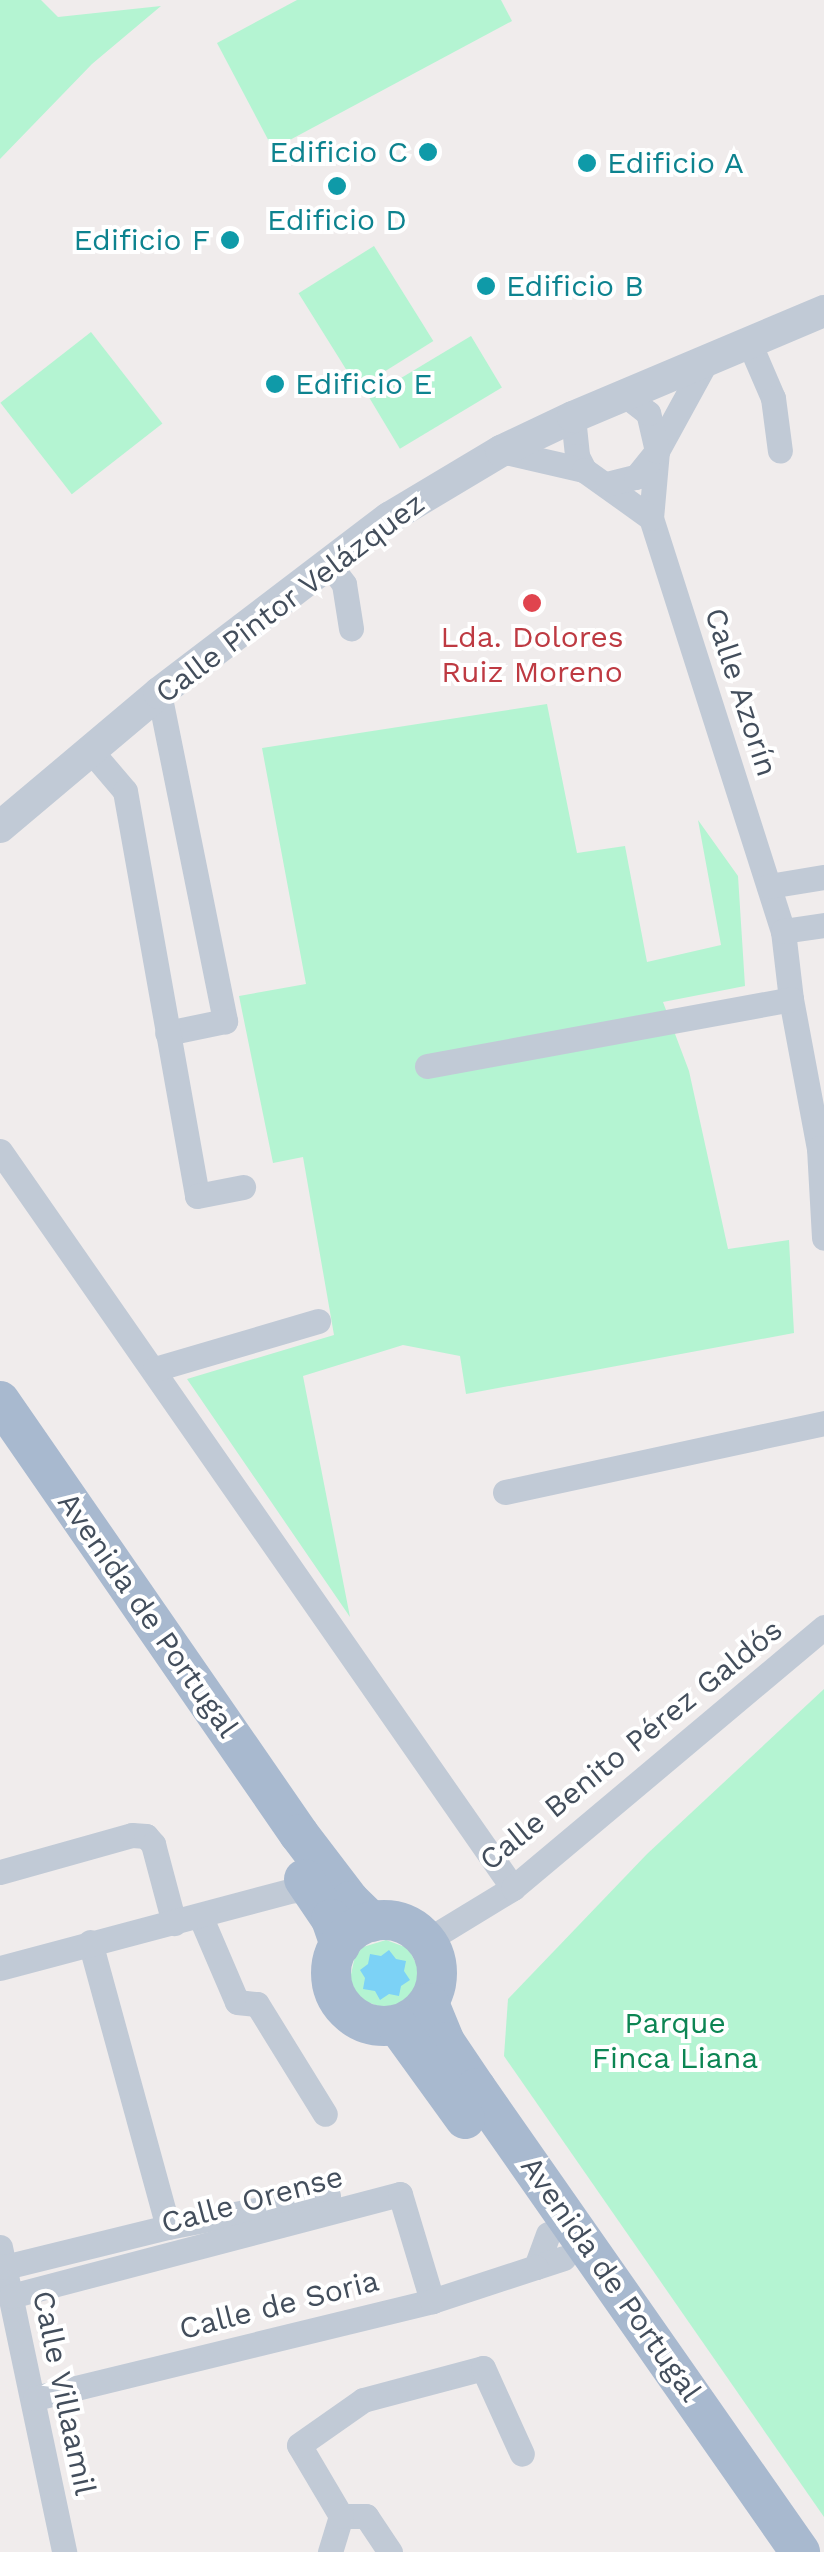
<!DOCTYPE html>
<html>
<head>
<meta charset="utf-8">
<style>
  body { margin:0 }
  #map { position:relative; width:824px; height:2552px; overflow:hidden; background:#f0ecec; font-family:"Work Sans",sans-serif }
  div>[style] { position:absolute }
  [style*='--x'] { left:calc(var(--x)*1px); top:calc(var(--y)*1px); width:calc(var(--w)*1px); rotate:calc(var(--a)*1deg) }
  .green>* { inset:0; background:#b4f4d2; transform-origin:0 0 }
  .water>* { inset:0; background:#7cd2f6 }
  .minor>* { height:25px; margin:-12.5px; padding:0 12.5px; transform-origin:12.5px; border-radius:12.5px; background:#c1cad6 }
  .tertiary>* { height:32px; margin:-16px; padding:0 16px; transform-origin:16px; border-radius:16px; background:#c1cad6 }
  .primary>* { height:40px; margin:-20px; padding:0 20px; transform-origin:20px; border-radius:20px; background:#a8b9cf }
  .primary>.ring { margin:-20px; padding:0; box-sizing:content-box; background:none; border:40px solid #a8b9cf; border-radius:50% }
  .dots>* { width:28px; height:28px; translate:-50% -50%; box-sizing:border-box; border:5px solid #fff; border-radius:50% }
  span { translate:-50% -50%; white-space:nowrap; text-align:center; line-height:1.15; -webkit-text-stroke:8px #fff; paint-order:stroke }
  .culture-label { font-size:30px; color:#0d838f }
  .right { translate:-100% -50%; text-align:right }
  .left { translate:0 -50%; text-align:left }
  .street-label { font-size:30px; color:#434e5c }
  .health-label { font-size:30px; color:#be3a42 }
  .park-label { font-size:30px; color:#0c8553 }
</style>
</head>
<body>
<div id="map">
  <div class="green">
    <i style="clip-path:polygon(0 0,41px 0,58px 17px,161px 6px,92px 64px,0 159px)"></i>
    <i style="clip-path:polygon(297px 0,501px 0,512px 21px,273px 149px,217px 43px)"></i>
    <i style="left:374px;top:246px;width:112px;height:89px;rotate:58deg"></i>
    <i style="left:91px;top:332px;width:116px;height:115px;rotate:52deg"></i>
    <i style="left:471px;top:336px;width:60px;height:119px;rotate:59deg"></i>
    <i style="clip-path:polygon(547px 704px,577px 853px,625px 846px,647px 962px,721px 945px,698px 820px,738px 876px,745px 986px,663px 1002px,689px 1071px,728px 1249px,789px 1240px,794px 1333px,466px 1394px,460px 1356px,403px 1345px,303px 1376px,350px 1617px,187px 1379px,334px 1335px,303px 1157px,273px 1163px,239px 996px,306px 984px,262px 748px)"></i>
    <i style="clip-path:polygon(824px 1689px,824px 2517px,504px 2056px,508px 1999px,647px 1854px)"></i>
    <i style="clip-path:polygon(386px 1940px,408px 1948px,419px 1969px,415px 1992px,389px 2010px,359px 1999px,350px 1979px,355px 1956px,363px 1947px)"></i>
  </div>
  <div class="water">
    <i style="clip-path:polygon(389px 1950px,396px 1959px,406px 1961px,404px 1971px,410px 1980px,401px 1986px,399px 1996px,389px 1994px,380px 2000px,375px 1991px,363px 1989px,365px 1978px,360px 1970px,368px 1964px,370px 1954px,381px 1956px)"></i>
  </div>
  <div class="minor">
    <i style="--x:748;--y:340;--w:63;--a:66.7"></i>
    <i style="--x:773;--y:398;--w:53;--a:82.5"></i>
    <i style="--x:709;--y:356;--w:108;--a:118.7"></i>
    <i style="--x:657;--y:451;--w:67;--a:95.1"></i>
    <i style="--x:651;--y:518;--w:434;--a:72.3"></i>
    <i style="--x:783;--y:931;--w:68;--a:83.3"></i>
    <i style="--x:791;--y:999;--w:152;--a:79.4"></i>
    <i style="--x:819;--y:1148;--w:90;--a:86.8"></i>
    <i style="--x:573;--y:417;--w:39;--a:84"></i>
    <i style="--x:577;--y:456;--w:16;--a:63"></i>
    <i style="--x:501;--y:451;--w:85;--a:12.9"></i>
    <i style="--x:584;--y:470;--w:82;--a:35.6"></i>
    <i style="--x:607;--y:484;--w:30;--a:-14"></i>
    <i style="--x:636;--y:477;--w:33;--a:-51"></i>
    <i style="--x:657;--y:451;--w:39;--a:-103"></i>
    <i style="--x:648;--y:413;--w:33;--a:-142"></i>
    <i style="--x:329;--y:564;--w:25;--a:53"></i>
    <i style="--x:344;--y:584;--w:45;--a:81"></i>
    <i style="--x:159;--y:693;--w:335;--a:78.6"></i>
    <i style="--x:225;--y:1021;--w:59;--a:168.3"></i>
    <i style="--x:91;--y:751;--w:52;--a:49.6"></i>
    <i style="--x:125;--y:791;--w:411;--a:79.9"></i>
    <i style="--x:197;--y:1196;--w:47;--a:-11.1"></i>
    <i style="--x:769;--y:886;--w:56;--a:-9.3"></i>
    <i style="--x:783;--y:931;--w:41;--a:-8.3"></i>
    <i style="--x:427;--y:1066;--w:370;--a:-10.4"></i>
    <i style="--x:0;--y:1151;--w:898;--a:55.16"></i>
    <i style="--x:155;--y:1369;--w:170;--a:-16.4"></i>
    <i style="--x:505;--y:1492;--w:326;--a:-12.2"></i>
    <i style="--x:0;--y:1872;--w:137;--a:-15.7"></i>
    <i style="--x:132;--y:1835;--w:14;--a:4"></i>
    <i style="--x:146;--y:1836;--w:11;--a:49"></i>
    <i style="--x:153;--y:1844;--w:82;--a:75.1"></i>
    <i style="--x:201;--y:1918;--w:91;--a:66.8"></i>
    <i style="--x:237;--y:2002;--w:20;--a:6"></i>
    <i style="--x:257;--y:2004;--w:129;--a:58.3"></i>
    <i style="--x:426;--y:1941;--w:102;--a:-31.3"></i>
    <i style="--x:513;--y:1888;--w:406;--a:-40"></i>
    <i style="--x:90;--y:1942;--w:295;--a:74.7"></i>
    <i style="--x:0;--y:1968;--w:303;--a:-14.9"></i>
    <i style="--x:293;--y:1890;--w:20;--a:6"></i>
    <i style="--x:548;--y:2234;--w:35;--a:110"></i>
    <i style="--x:536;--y:2267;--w:29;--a:-18"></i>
    <i style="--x:0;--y:2247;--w:312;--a:78.1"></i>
    <i style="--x:5;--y:2267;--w:168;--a:-13.8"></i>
    <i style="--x:168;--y:2227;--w:163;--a:-11"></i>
    <i style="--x:11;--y:2296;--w:402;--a:-14.7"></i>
    <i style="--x:400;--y:2194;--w:112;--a:73.3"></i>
    <i style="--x:35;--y:2398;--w:409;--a:-13.7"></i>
    <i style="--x:432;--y:2301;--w:109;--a:-18.1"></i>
    <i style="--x:330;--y:2552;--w:38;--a:-73"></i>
    <i style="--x:390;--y:2552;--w:43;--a:-123.7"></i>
    <i style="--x:366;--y:2516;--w:25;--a:180"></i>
    <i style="--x:341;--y:2516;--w:82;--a:-120.6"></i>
    <i style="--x:299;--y:2445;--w:78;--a:-35.1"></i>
    <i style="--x:363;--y:2400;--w:124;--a:-14.9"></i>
    <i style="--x:483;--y:2368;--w:94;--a:65.6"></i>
  </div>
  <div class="tertiary">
    <i style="--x:0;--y:827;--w:208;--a:-40.1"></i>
    <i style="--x:159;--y:693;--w:289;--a:-37.3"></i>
    <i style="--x:389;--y:518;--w:131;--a:-30.9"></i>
    <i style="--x:501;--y:451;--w:80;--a:-25.3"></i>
    <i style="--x:573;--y:417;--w:272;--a:-22.9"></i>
  </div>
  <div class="primary">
    <i style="--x:0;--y:1401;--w:526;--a:55.37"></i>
    <i style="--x:299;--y:1834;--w:84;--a:52.7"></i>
    <i style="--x:350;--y:1901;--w:30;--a:44"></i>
    <i style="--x:304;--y:1879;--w:48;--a:56"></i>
    <i style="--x:331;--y:1919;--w:28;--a:71"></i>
    <i class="ring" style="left:331px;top:1920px;width:66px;height:66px"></i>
    <i style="--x:429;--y:2003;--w:42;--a:67.7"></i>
    <i style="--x:445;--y:2042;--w:55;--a:56"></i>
    <i style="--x:476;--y:2088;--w:566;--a:55.07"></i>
    <i style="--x:397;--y:2025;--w:116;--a:54.1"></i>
  </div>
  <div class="dots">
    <i style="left:428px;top:152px;background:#0f9aa8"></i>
    <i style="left:587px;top:163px;background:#0f9aa8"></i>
    <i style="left:337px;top:186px;background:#0f9aa8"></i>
    <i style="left:230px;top:240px;background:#0f9aa8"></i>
    <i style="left:486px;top:286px;background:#0f9aa8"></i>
    <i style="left:275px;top:384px;background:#0f9aa8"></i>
    <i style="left:532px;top:603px;background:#e0444e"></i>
  </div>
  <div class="culture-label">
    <span class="right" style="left:408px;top:152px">Edificio C</span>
    <span class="left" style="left:607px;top:163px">Edificio A</span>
    <span style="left:337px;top:220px">Edificio D</span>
    <span class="right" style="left:210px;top:240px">Edificio F</span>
    <span class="left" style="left:506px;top:286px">Edificio B</span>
    <span class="left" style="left:295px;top:384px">Edificio E</span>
  </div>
  <div class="street-label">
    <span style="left:290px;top:598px;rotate:-37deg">Calle Pintor Velázquez</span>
    <span style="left:741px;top:692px;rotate:72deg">Calle Azorín</span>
    <span style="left:148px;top:1615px;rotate:55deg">Avenida de Portugal</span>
    <span style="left:631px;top:1745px;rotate:-39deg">Calle Benito Pérez Galdós</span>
    <span style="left:252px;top:2200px;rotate:-15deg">Calle Orense</span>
    <span style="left:611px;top:2279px;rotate:55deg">Avenida de Portugal</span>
    <span style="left:279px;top:2305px;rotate:-14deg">Calle de Soria</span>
    <span style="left:64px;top:2393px;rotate:78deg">Calle Villaamil</span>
  </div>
  <div class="health-label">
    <span style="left:532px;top:654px">Lda. Dolores<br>Ruiz Moreno</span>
  </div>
  <div class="park-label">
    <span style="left:675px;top:2040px">Parque<br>Finca Liana</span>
  </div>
</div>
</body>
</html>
